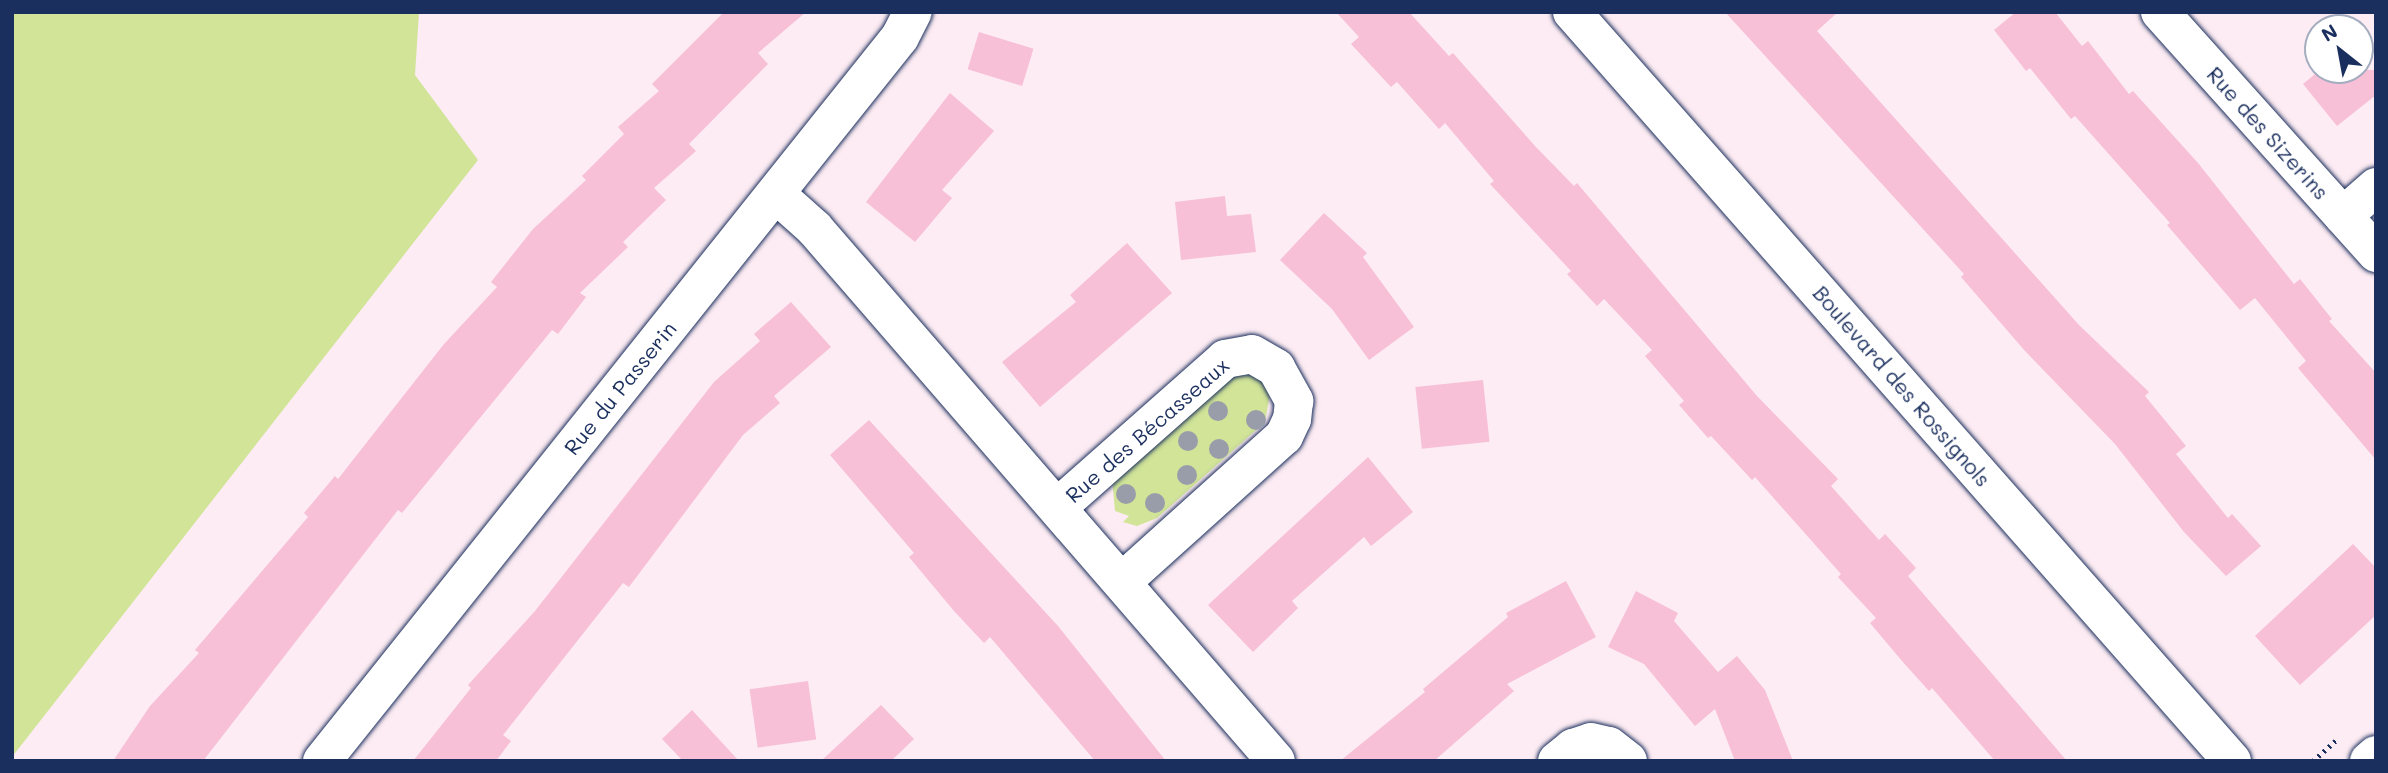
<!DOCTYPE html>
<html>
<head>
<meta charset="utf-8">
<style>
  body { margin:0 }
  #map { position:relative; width:2388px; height:773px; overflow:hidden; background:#fdecf3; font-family:Mali,sans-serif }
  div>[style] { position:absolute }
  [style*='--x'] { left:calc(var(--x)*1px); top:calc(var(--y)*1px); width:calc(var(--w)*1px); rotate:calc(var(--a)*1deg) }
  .green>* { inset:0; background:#d1e498 }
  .building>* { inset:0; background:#f7c0d7; transform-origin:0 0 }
  .path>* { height:4.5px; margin-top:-2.25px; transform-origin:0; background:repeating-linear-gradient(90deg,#1b2f5e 0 2px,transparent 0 7px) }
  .roads { filter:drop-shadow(0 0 2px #1b2f5e) drop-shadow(0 0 2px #1b2f5e) }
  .minor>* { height:38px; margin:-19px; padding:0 19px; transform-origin:19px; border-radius:19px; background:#fff }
  .trees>* { width:20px; height:20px; margin:-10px; border-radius:50%; background:#999da9 }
  span { translate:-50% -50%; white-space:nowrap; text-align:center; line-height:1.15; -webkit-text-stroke:7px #fff; paint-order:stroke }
  .street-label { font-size:21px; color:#1b2f5e }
  .frame { position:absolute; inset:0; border:14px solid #1b2f5e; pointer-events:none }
  .north { position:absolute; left:2304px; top:14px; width:70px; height:70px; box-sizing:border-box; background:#fff; border:2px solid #a4acbf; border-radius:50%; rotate:329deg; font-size:19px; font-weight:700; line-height:28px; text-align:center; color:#1b2f5e }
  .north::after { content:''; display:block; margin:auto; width:24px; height:32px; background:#1b2f5e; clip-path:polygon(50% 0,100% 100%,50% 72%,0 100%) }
</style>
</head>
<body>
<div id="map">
  <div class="green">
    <i style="clip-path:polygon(12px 12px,419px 12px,415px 75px,478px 160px,12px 757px)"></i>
    <i style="clip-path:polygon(1247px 371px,1263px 379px,1270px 394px,1265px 422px,1157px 518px,1137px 526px,1123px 522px,1129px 516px,1115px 511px,1112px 478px,1230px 374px)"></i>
  </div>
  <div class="building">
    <i style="clip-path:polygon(724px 12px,806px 12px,758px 53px,768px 64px,689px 144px,696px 151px,654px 188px,666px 200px,623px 242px,628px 247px,580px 293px,586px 297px,558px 334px,552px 330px,402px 513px,398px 510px,203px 761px,113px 761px,150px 706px,199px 653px,195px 650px,308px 517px,304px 513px,335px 476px,338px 479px,444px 344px,497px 287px,491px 282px,533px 229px,586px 180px,582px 176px,624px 134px,618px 127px,659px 91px,652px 84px)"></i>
    <i style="clip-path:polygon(1336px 12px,1409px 12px,1449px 56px,1453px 53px,1535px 146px,1574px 186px,1577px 183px,1757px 396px,1838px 479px,1831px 486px,1879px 540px,1885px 534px,1916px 568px,1908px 576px,2067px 761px,1995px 761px,1932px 688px,1929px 691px,1902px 661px,1870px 623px,1876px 618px,1838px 577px,1841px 574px,1755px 477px,1752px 480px,1711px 436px,1708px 438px,1679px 405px,1684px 401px,1645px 356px,1652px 350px,1604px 299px,1597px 306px,1567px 274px,1571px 271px,1490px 184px,1494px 181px,1445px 123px,1439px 129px,1397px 82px,1391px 87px,1351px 44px,1359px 37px)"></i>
    <i style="clip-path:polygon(1725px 12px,1838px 12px,1817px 31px,2079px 325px,2149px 392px,2145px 396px,2186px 446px,2176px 454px,2228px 518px,2232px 514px,2261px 546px,2226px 576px,2184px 532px,2115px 444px,2025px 351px,1961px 277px,1964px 274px)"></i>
    <i style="clip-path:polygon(2016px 12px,2055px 12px,2082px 46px,2088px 41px,2129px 94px,2133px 91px,2198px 163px,2294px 284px,2300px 279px,2332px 319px,2329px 321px,2376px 373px,2376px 460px,2298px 368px,2306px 361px,2255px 298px,2240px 310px,2167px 225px,2170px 223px,2075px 116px,2071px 119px,2030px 68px,2026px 71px,1994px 30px)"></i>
    <i style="left:979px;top:32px;width:57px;height:39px;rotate:17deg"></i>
    <i style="clip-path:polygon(2320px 70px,2376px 70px,2376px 95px,2337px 126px,2303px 84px)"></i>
    <i style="clip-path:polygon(950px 93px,994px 131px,942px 190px,952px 198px,915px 242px,866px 202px)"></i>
    <i style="clip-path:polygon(1225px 196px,1227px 216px,1251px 214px,1256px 252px,1181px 260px,1175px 202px)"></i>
    <i style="clip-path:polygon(1324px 213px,1367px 253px,1363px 257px,1414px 327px,1369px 360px,1332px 309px,1280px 260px)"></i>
    <i style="clip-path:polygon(1127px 243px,1172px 293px,1040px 407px,1002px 362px,1076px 302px,1070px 295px)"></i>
    <i style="clip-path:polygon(791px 302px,831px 347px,774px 396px,780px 403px,743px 435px,629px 587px,623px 583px,503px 735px,511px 741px,496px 761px,413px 761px,471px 688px,468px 685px,535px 611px,714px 382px,760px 341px,754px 334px)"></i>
    <i style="left:1483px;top:380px;width:62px;height:68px;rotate:84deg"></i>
    <i style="clip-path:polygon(869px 420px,1058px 626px,1166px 761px,1095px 761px,990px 637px,984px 643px,954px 611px,909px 557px,914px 553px,830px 455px)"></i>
    <i style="clip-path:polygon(1368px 457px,1413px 512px,1371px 546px,1364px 537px,1292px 601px,1298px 608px,1253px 652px,1208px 605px)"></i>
    <i style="clip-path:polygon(2353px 544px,2376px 568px,2376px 615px,2300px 685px,2255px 636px)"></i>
    <i style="clip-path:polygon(1566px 581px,1596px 637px,1507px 684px,1514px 691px,1434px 761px,1340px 761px,1425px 692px,1423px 689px,1508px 617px,1506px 613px)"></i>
    <i style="clip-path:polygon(1636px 591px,1678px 613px,1674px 621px,1718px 672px,1737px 656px,1765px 690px,1793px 761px,1735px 761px,1715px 709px,1695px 726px,1644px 664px,1608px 647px)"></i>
    <i style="left:808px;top:681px;width:59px;height:59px;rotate:82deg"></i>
    <i style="clip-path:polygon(881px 705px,914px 739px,891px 761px,821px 761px)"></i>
    <i style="clip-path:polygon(692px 710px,739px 761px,683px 761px,662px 739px)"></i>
  </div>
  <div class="path">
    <i style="--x:2313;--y:761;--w:31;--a:-42"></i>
  </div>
  <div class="roads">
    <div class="minor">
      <i style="--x:1572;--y:12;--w:998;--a:48.61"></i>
      <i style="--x:2160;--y:12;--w:324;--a:48.1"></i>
      <i style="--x:776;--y:194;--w:51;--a:41.8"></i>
      <i style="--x:814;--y:228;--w:705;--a:49.08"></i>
      <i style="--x:2343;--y:216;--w:44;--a:-41.3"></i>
      <i style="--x:1058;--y:507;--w:223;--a:-41.5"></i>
      <i style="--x:1225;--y:359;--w:27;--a:-10"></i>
      <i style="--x:1252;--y:354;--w:28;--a:30"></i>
      <i style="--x:1276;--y:368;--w:38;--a:61"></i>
      <i style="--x:1294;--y:401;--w:18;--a:96"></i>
      <i style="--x:1292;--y:419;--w:19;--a:115"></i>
      <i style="--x:1284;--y:436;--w:218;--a:138"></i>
      <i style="--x:322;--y:761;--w:926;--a:-51.4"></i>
      <i style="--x:900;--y:37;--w:28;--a:-63"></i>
      <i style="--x:1557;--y:761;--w:21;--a:-39"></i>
      <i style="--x:1573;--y:748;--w:19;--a:-18"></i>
      <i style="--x:1591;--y:742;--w:18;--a:13"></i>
      <i style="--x:1609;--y:746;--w:24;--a:38"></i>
      <i style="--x:2369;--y:761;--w:9;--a:-41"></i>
    </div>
  </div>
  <div class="trees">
    <i style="left:1218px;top:411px"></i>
    <i style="left:1256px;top:420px"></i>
    <i style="left:1188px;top:441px"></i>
    <i style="left:1219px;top:449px"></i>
    <i style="left:1187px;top:475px"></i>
    <i style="left:1126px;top:494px"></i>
    <i style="left:1155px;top:503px"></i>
  </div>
  <div class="street-label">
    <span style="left:2268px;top:133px;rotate:48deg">Rue des Sizerins</span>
    <span style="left:1902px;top:386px;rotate:49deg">Boulevard des Rossignols</span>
    <span style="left:620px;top:388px;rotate:-51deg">Rue du Passerin</span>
    <span style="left:1147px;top:430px;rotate:-41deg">Rue des Bécasseaux</span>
  </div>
  <div class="frame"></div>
  <div class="north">N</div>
</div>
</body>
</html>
